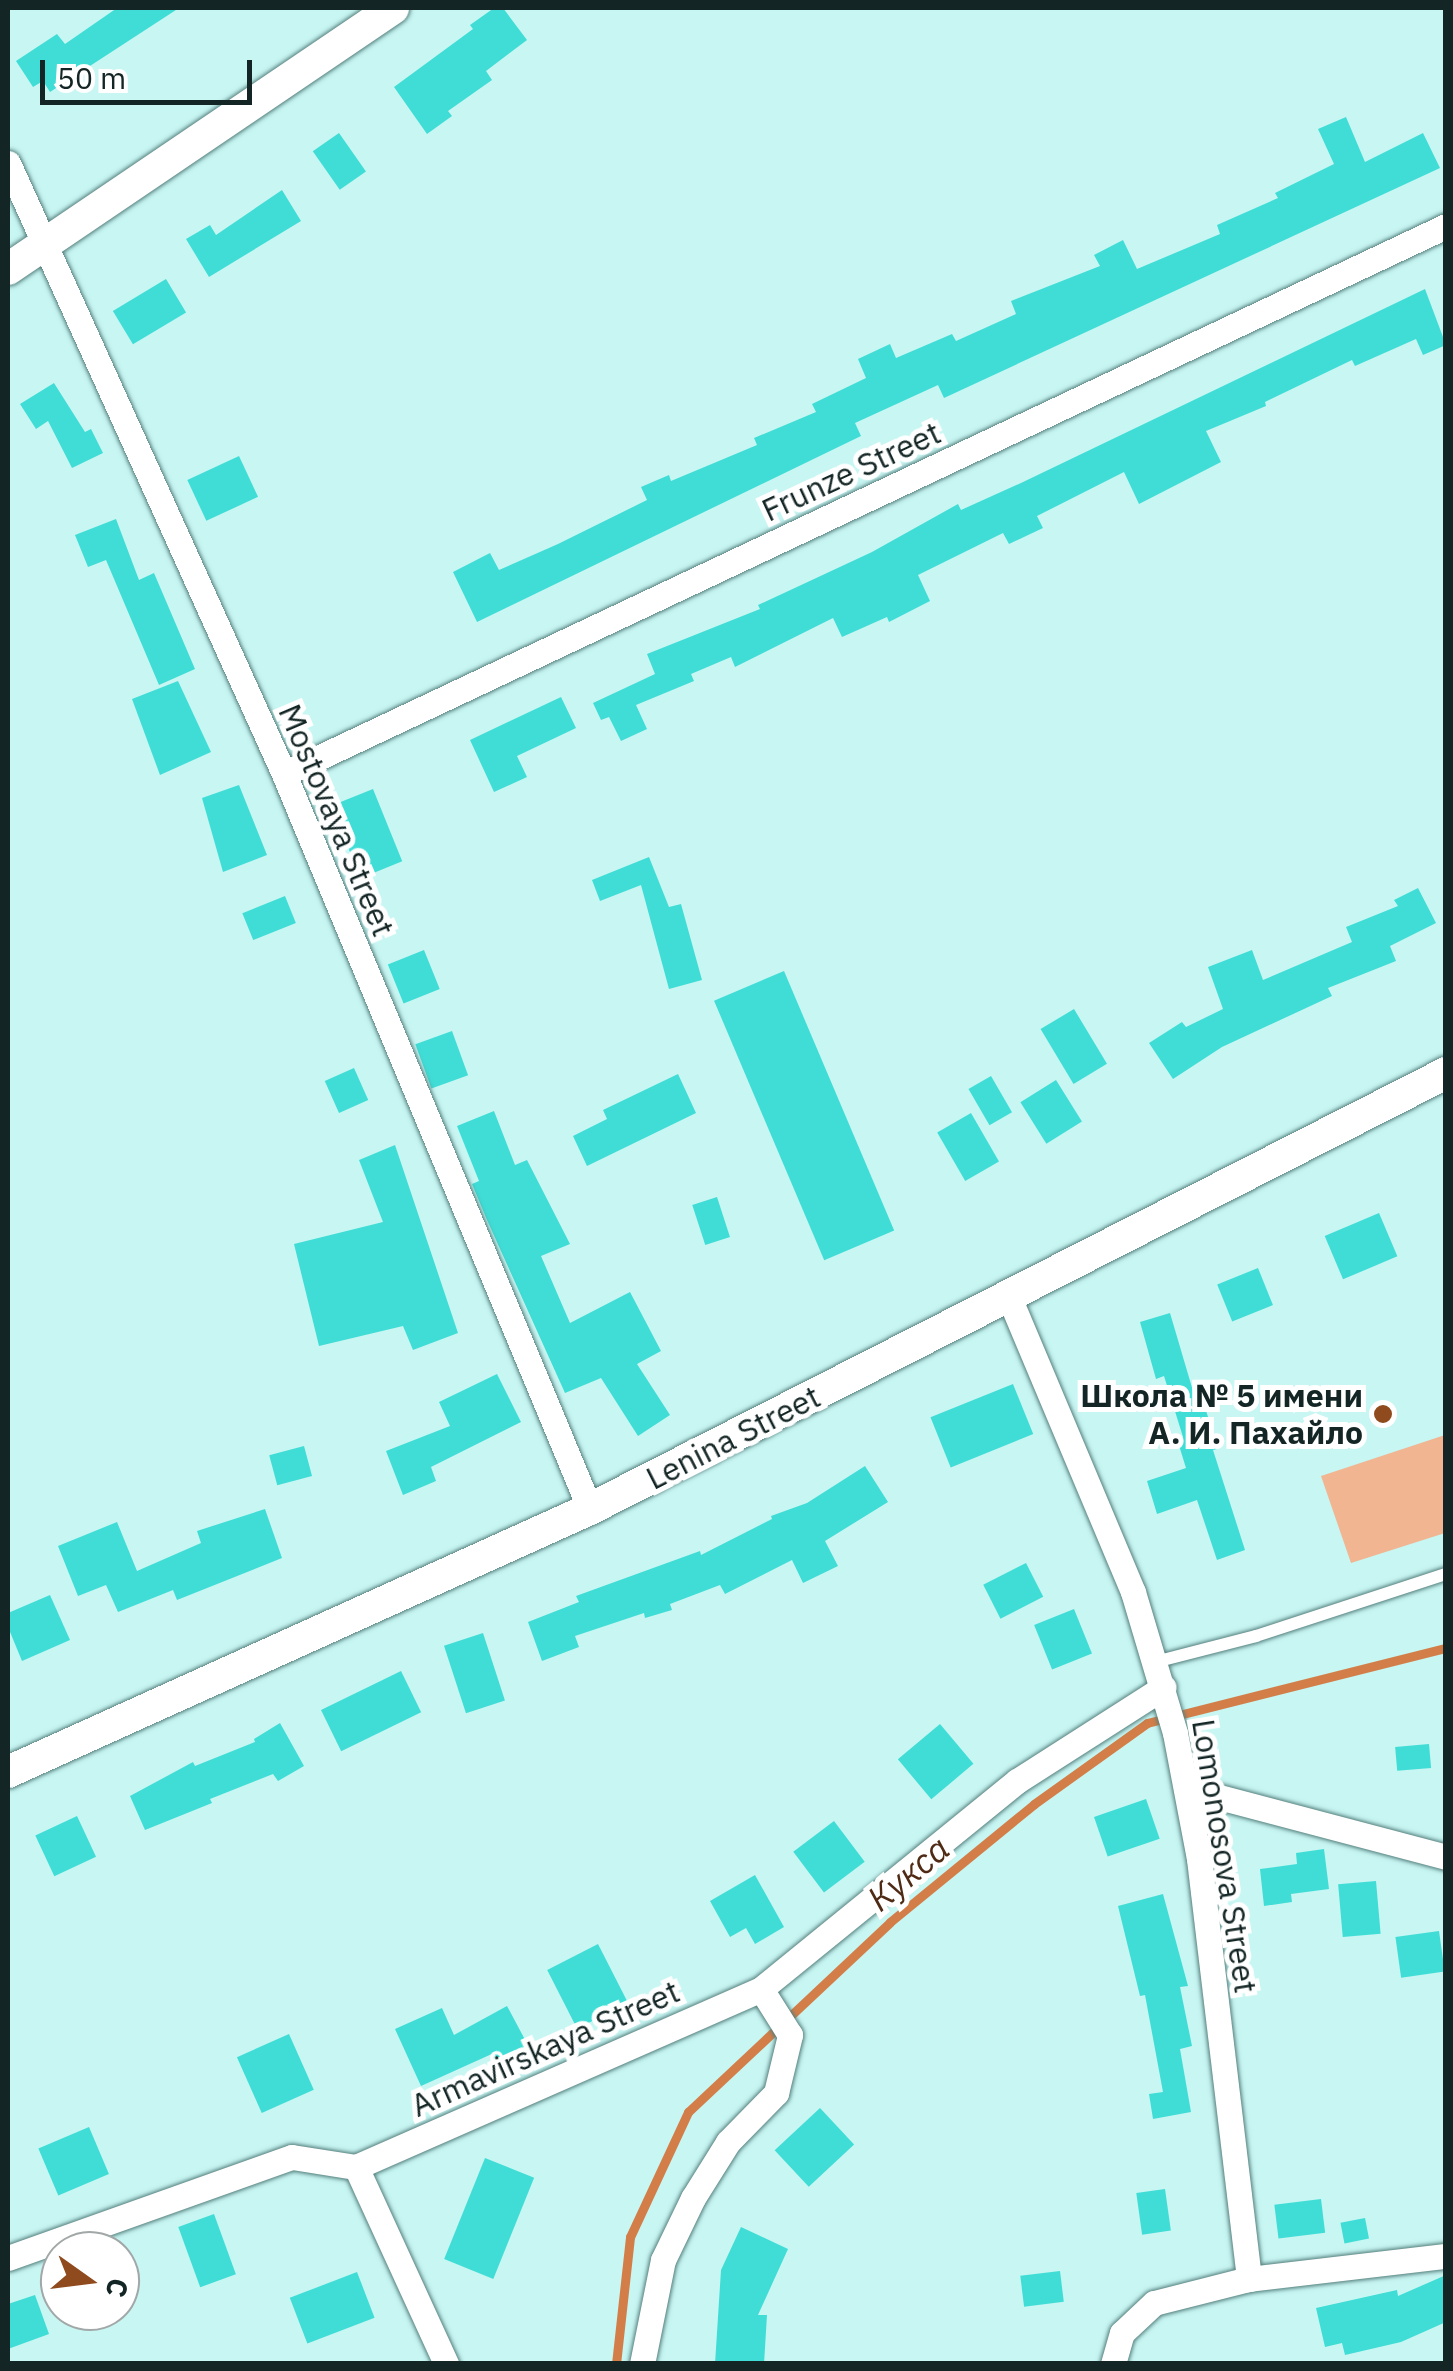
<!DOCTYPE html>
<html>
<head>
<meta charset="utf-8">
<style>
  body { margin:0 }
  #map { position:relative; width:1453px; height:2371px; overflow:hidden; background:#c7f6f3; font-family:"IBM Plex Sans",sans-serif }
  div>[style] { position:absolute }
  [style*='--x'] { left:calc(var(--x)*1px); top:calc(var(--y)*1px); width:calc(var(--w)*1px); rotate:calc(var(--a)*1deg) }
  .green>* { inset:0; background:#f1b592 }
  .stream>* { height:9px; margin:-4.5px; padding:0 4.5px; transform-origin:4.5px; border-radius:4.5px; background:#d37e48 }
  .building>* { inset:0; background:#40ddd6; transform-origin:0 0 }
  .roads { filter:drop-shadow(0 0 2px #547f7c) drop-shadow(0 0 2px #547f7c) }
  .service>* { height:12px; margin:-6px; padding:0 6px; transform-origin:6px; border-radius:6px; background:#fff }
  .minor>* { height:25px; margin:-12.5px; padding:0 12.5px; transform-origin:12.5px; border-radius:12.5px; background:#fff }
  .tertiary>* { height:32px; margin:-16px; padding:0 16px; transform-origin:16px; border-radius:16px; background:#fff }
  .dots>* { width:28px; height:28px; translate:-50% -50%; box-sizing:border-box; border:5px solid #fff; border-radius:50% }
  span { translate:-50% -50%; white-space:nowrap; text-align:center; line-height:1.15; -webkit-text-stroke:10px #fff; paint-order:stroke }
  .street-label { font-size:32px; color:#132524 }
  .poi-label { font-size:32px; color:#132524; font-weight:700 }
  .right { translate:-100% -50%; text-align:right }
  .water-label { font-size:35px; color:#4f2b15; font-style:italic }
  .frame { position:absolute; inset:0; border:10px solid #132524; pointer-events:none }
  .north { position:absolute; left:40px; top:2231px; width:100px; height:100px; box-sizing:border-box; background:#fff; border:2px solid #a1a8a7; border-radius:50%; rotate:104deg; font-size:28px; font-weight:700; line-height:40px; text-align:center; color:#132524 }
  .north::after { content:''; display:block; margin:auto; width:35px; height:45px; background:#8f4b1d; clip-path:polygon(50% 0,100% 100%,50% 72%,0 100%) }
  .scale { position:absolute; left:40px; top:60px; width:212px; height:45px; box-sizing:border-box; border:5px solid #132524; border-top:0; padding-left:12px; font-size:30px; line-height:35px; white-space:nowrap; color:#132524; -webkit-text-stroke:8px #fff; paint-order:stroke }
</style>
</head>
<body>
<div id="map">
  <div class="green">
    <i style="clip-path:polygon(1445px 1435px,1445px 1533px,1351px 1563px,1321px 1476px)"></i>
  </div>
  <div class="stream">
    <i style="--x:616;--y:2364;--w:128;--a:-83.7"></i>
    <i style="--x:630;--y:2237;--w:138;--a:-65.1"></i>
    <i style="--x:688;--y:2112;--w:277;--a:-43.2"></i>
    <i style="--x:890;--y:1922;--w:186;--a:-39.3"></i>
    <i style="--x:1034;--y:1804;--w:139;--a:-35.6"></i>
    <i style="--x:1147;--y:1723;--w:308;--a:-14.1"></i>
  </div>
  <div class="building">
    <i style="clip-path:polygon(117px 8px,179px 8px,50px 92px,43px 81px,33px 87px,16px 61px,57px 34px,65px 44px)"></i>
    <i style="clip-path:polygon(494px 8px,503px 8px,527px 40px,486px 71px,492px 80px,448px 111px,452px 116px,427px 134px,394px 87px,473px 29px,470px 25px)"></i>
    <i style="clip-path:polygon(1346px 117px,1365px 162px,1423px 133px,1440px 168px,944px 398px,938px 385px,855px 423px,861px 436px,477px 622px,453px 572px,490px 553px,499px 570px,558px 544px,647px 500px,641px 487px,669px 475px,671px 481px,757px 445px,754px 438px,816px 412px,812px 404px,866px 378px,858px 359px,890px 344px,896px 358px,952px 334px,956px 341px,1016px 314px,1011px 301px,1100px 266px,1094px 255px,1123px 240px,1137px 269px,1220px 234px,1217px 225px,1278px 198px,1275px 193px,1334px 164px,1318px 129px)"></i>
    <i style="left:339px;top:133px;width:47px;height:32px;rotate:55deg"></i>
    <i style="clip-path:polygon(282px 190px,301px 221px,209px 277px,186px 239px,210px 225px,216px 235px)"></i>
    <i style="left:166px;top:279px;width:39px;height:62px;rotate:59deg"></i>
    <i style="clip-path:polygon(1425px 289px,1446px 345px,1423px 355px,1416px 339px,1355px 366px,1352px 360px,1265px 402px,1266px 406px,1206px 431px,1221px 462px,1139px 504px,1124px 472px,1037px 516px,1043px 528px,1009px 544px,1003px 533px,918px 575px,930px 601px,889px 622px,887px 617px,842px 637px,833px 618px,735px 667px,731px 657px,691px 674px,694px 681px,636px 705px,647px 729px,621px 741px,609px 717px,601px 720px,593px 703px,655px 674px,647px 654px,760px 609px,758px 605px,872px 552px,958px 504px,961px 510px,1021px 483px)"></i>
    <i style="clip-path:polygon(54px 383px,85px 432px,91px 429px,103px 453px,72px 468px,48px 421px,36px 429px,20px 404px)"></i>
    <i style="left:239px;top:456px;width:45px;height:57px;rotate:65deg"></i>
    <i style="clip-path:polygon(116px 519px,139px 580px,154px 573px,195px 669px,159px 685px,106px 560px,88px 567px,75px 535px)"></i>
    <i style="clip-path:polygon(178px 681px,211px 752px,160px 775px,132px 699px)"></i>
    <i style="clip-path:polygon(561px 697px,576px 728px,517px 756px,527px 777px,494px 792px,470px 740px)"></i>
    <i style="clip-path:polygon(239px 785px,267px 855px,223px 872px,202px 798px)"></i>
    <i style="left:373px;top:789px;width:78px;height:45px;rotate:68deg"></i>
    <i style="clip-path:polygon(649px 857px,669px 907px,681px 904px,702px 980px,669px 989px,641px 885px,600px 901px,592px 880px)"></i>
    <i style="clip-path:polygon(1418px 888px,1436px 923px,1390px 946px,1396px 961px,1328px 988px,1332px 996px,1222px 1047px,1173px 1079px,1149px 1043px,1182px 1022px,1186px 1027px,1223px 1009px,1208px 967px,1252px 950px,1263px 980px,1352px 942px,1346px 927px,1398px 906px,1394px 900px)"></i>
    <i style="left:285px;top:896px;width:29px;height:46px;rotate:68deg"></i>
    <i style="left:424px;top:950px;width:42px;height:39px;rotate:68deg"></i>
    <i style="left:784px;top:971px;width:282px;height:76px;rotate:67deg"></i>
    <i style="left:1074px;top:1009px;width:64px;height:39px;rotate:59deg"></i>
    <i style="left:452px;top:1031px;width:47px;height:39px;rotate:70deg"></i>
    <i style="left:354px;top:1068px;width:35px;height:32px;rotate:66deg"></i>
    <i style="clip-path:polygon(678px 1074px,696px 1113px,587px 1166px,573px 1136px,607px 1119px,603px 1110px)"></i>
    <i style="left:991px;top:1076px;width:42px;height:26px;rotate:60deg"></i>
    <i style="left:1056px;top:1080px;width:49px;height:42px;rotate:58deg"></i>
    <i style="clip-path:polygon(494px 1111px,515px 1165px,527px 1160px,570px 1244px,541px 1256px,570px 1323px,630px 1292px,661px 1351px,637px 1364px,670px 1415px,638px 1436px,601px 1378px,565px 1393px,487px 1220px,472px 1184px,479px 1181px,457px 1126px)"></i>
    <i style="left:971px;top:1113px;width:56px;height:39px;rotate:60deg"></i>
    <i style="clip-path:polygon(395px 1145px,458px 1333px,413px 1350px,403px 1326px,319px 1346px,294px 1244px,383px 1222px,359px 1160px)"></i>
    <i style="left:717px;top:1197px;width:42px;height:26px;rotate:72deg"></i>
    <i style="left:1379px;top:1213px;width:47px;height:59px;rotate:67deg"></i>
    <i style="left:1258px;top:1268px;width:40px;height:44px;rotate:68deg"></i>
    <i style="clip-path:polygon(1170px 1313px,1193px 1391px,1199px 1389px,1210px 1423px,1217px 1449px,1213px 1450px,1245px 1550px,1217px 1560px,1197px 1500px,1157px 1514px,1147px 1481px,1186px 1468px,1177px 1439px,1183px 1437px,1164px 1376px,1156px 1379px,1140px 1322px)"></i>
    <i style="clip-path:polygon(497px 1374px,521px 1422px,431px 1467px,436px 1481px,403px 1495px,386px 1451px,450px 1426px,439px 1402px)"></i>
    <i style="left:1013px;top:1384px;width:54px;height:89px;rotate:68deg"></i>
    <i style="left:304px;top:1446px;width:31px;height:36px;rotate:75deg"></i>
    <i style="clip-path:polygon(865px 1466px,888px 1502px,825px 1541px,838px 1566px,803px 1583px,792px 1560px,725px 1594px,720px 1585px,670px 1604px,672px 1610px,645px 1618px,644px 1613px,575px 1636px,579px 1647px,542px 1661px,528px 1622px,579px 1602px,576px 1596px,700px 1551px,701px 1555px,772px 1519px,771px 1516px,807px 1503px)"></i>
    <i style="clip-path:polygon(265px 1509px,282px 1558px,177px 1600px,173px 1590px,118px 1612px,106px 1585px,78px 1596px,58px 1546px,117px 1522px,137px 1571px,201px 1543px,197px 1531px)"></i>
    <i style="left:1026px;top:1563px;width:38px;height:48px;rotate:63deg"></i>
    <i style="clip-path:polygon(50px 1595px,70px 1640px,22px 1661px,8px 1627px,8px 1613px)"></i>
    <i style="left:1074px;top:1609px;width:48px;height:43px;rotate:68deg"></i>
    <i style="left:483px;top:1633px;width:71px;height:41px;rotate:72deg"></i>
    <i style="left:401px;top:1671px;width:46px;height:89px;rotate:64deg"></i>
    <i style="clip-path:polygon(280px 1723px,304px 1766px,278px 1781px,273px 1774px,210px 1799px,212px 1803px,145px 1830px,130px 1796px,193px 1762px,195px 1766px,255px 1742px,254px 1739px)"></i>
    <i style="left:940px;top:1724px;width:52px;height:55px;rotate:50deg"></i>
    <i style="left:1429px;top:1744px;width:24px;height:34px;rotate:85deg"></i>
    <i style="left:1146px;top:1799px;width:42px;height:55px;rotate:71deg"></i>
    <i style="left:77px;top:1816px;width:45px;height:46px;rotate:65deg"></i>
    <i style="left:834px;top:1821px;width:51px;height:51px;rotate:53deg"></i>
    <i style="clip-path:polygon(1324px 1849px,1329px 1889px,1291px 1894px,1292px 1902px,1264px 1906px,1260px 1869px,1297px 1864px,1296px 1853px)"></i>
    <i style="clip-path:polygon(755px 1875px,784px 1927px,755px 1944px,746px 1928px,730px 1937px,710px 1901px)"></i>
    <i style="left:1376px;top:1881px;width:53px;height:38px;rotate:85deg"></i>
    <i style="clip-path:polygon(1163px 1894px,1188px 1986px,1180px 1987px,1192px 2046px,1180px 2049px,1191px 2112px,1153px 2119px,1149px 2094px,1163px 2092px,1145px 1995px,1140px 1996px,1118px 1906px)"></i>
    <i style="left:1439px;top:1931px;width:41px;height:44px;rotate:82deg"></i>
    <i style="left:598px;top:1944px;width:66px;height:57px;rotate:63deg"></i>
    <i style="clip-path:polygon(507px 2006px,530px 2049px,500px 2064px,494px 2053px,421px 2086px,395px 2029px,442px 2008px,454px 2035px)"></i>
    <i style="left:289px;top:2034px;width:61px;height:57px;rotate:66deg"></i>
    <i style="left:820px;top:2108px;width:50px;height:62px;rotate:47deg"></i>
    <i style="left:89px;top:2127px;width:51px;height:55px;rotate:67deg"></i>
    <i style="left:485px;top:2158px;width:53px;height:109px;rotate:22deg"></i>
    <i style="left:1165px;top:2189px;width:42px;height:29px;rotate:82deg"></i>
    <i style="left:1321px;top:2199px;width:34px;height:47px;rotate:83deg"></i>
    <i style="left:214px;top:2214px;width:64px;height:38px;rotate:70deg"></i>
    <i style="left:1365px;top:2218px;width:21px;height:25px;rotate:79deg"></i>
    <i style="clip-path:polygon(741px 2227px,788px 2249px,758px 2315px,767px 2315px,764px 2364px,715px 2364px,721px 2270px)"></i>
    <i style="left:1060px;top:2271px;width:31px;height:40px;rotate:83deg"></i>
    <i style="left:357px;top:2272px;width:49px;height:72px;rotate:69deg"></i>
    <i style="clip-path:polygon(1446px 2275px,1446px 2322px,1401px 2342px,1345px 2355px,1342px 2343px,1325px 2347px,1316px 2308px,1397px 2290px,1398px 2296px)"></i>
    <i style="clip-path:polygon(35px 2295px,49px 2334px,8px 2349px,8px 2304px)"></i>
  </div>
  <div class="roads">
    <div class="service">
      <i style="--x:1155;--y:1662;--w:104;--a:-14.4"></i>
      <i style="--x:1256;--y:1636;--w:200;--a:-18.1"></i>
    </div>
    <div class="minor">
      <i style="--x:8;--y:163;--w:670;--a:65.69"></i>
      <i style="--x:284;--y:774;--w:796;--a:67.4"></i>
      <i style="--x:284;--y:774;--w:1285;--a:-25.25"></i>
      <i style="--x:1009;--y:1297;--w:320;--a:67.2"></i>
      <i style="--x:1133;--y:1592;--w:147;--a:73.4"></i>
      <i style="--x:1175;--y:1733;--w:128;--a:79.2"></i>
      <i style="--x:1199;--y:1859;--w:423;--a:83.2"></i>
      <i style="--x:1189;--y:1789;--w:266;--a:14.8"></i>
      <i style="--x:356;--y:2167;--w:217;--a:65.4"></i>
      <i style="--x:8;--y:2258;--w:301;--a:-19.6"></i>
      <i style="--x:292;--y:2157;--w:65;--a:8.9"></i>
      <i style="--x:356;--y:2167;--w:442;--a:-23.7"></i>
      <i style="--x:761;--y:1989;--w:330;--a:-39.1"></i>
      <i style="--x:1017;--y:1781;--w:174;--a:-32.6"></i>
      <i style="--x:642;--y:2364;--w:106;--a:-78.6"></i>
      <i style="--x:663;--y:2260;--w:69;--a:-64.2"></i>
      <i style="--x:693;--y:2198;--w:66;--a:-58"></i>
      <i style="--x:728;--y:2142;--w:69;--a:-45.6"></i>
      <i style="--x:776;--y:2093;--w:60;--a:-76.4"></i>
      <i style="--x:790;--y:2035;--w:54;--a:-122.2"></i>
      <i style="--x:1113;--y:2364;--w:32;--a:-74"></i>
      <i style="--x:1122;--y:2333;--w:44;--a:-43.2"></i>
      <i style="--x:1154;--y:2303;--w:98;--a:-14.2"></i>
      <i style="--x:1249;--y:2279;--w:198;--a:-6.7"></i>
    </div>
    <div class="tertiary">
      <i style="--x:8;--y:269;--w:465;--a:-34.1"></i>
      <i style="--x:8;--y:1772;--w:639;--a:-24.32"></i>
      <i style="--x:590;--y:1509;--w:961;--a:-26.99"></i>
    </div>
  </div>
  <div class="dots">
    <i style="left:1383px;top:1414px;background:#8f4b1d"></i>
  </div>
  <div class="street-label">
    <span style="left:851px;top:471px;rotate:-25deg">Frunze Street</span>
    <span style="left:337px;top:820px;rotate:67deg">Mostovaya Street</span>
    <span style="left:733px;top:1437px;rotate:-27deg">Lenina Street</span>
    <span style="left:1225px;top:1856px;rotate:81deg">Lomonosova Street</span>
    <span style="left:545px;top:2048px;rotate:-24deg">Armavirskaya Street</span>
  </div>
  <div class="poi-label">
    <span class="right" style="left:1363px;top:1414px">Школа № 5 имени<br>А. И. Пахайло</span>
  </div>
  <div class="water-label">
    <span style="left:908px;top:1873px;rotate:-40deg">Кукса</span>
  </div>
  <div class="frame"></div>
  <div class="north">С</div>
  <div class="scale">50 m</div>
</div>
</body>
</html>
